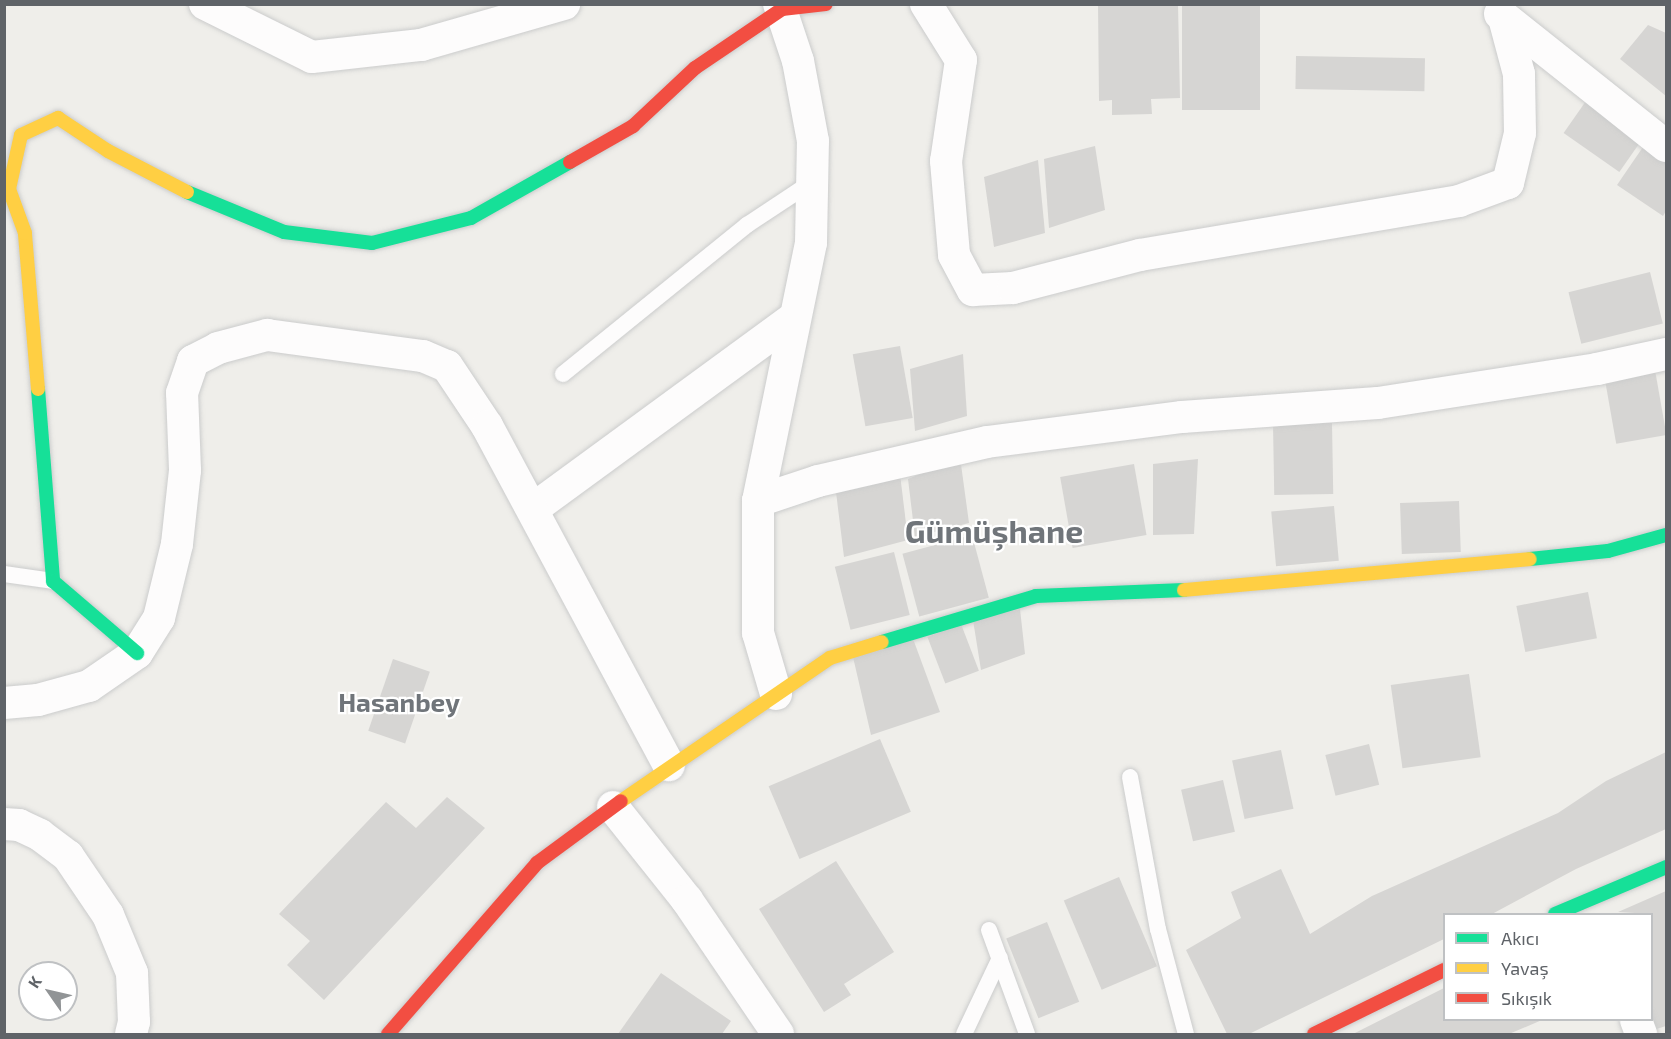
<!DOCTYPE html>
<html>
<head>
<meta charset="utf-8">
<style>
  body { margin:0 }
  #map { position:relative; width:1671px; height:1039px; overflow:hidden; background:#efeeea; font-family:"Exo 2",sans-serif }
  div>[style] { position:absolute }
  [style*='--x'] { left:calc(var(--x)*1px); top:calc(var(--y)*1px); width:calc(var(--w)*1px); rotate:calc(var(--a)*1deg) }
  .building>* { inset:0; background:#d6d5d3; transform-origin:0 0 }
  .roads { filter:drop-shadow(0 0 2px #cbcccc) drop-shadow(0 0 2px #cbcccc) }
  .lane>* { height:16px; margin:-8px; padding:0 8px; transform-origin:8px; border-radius:8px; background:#fdfcfc }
  .street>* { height:32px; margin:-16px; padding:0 16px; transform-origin:16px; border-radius:16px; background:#fdfcfc }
  .fast>* { height:14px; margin:-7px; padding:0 7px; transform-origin:7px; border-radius:7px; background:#16e098 }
  .slow>* { height:14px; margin:-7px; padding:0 7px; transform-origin:7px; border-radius:7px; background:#ffcf43 }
  .jam>* { height:14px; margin:-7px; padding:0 7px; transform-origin:7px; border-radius:7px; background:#f24e42 }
  span { translate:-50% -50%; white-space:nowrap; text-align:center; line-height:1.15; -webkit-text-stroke:4.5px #fff; paint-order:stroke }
  .district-label { font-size:26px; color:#70757a; font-weight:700 }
  .town-label { font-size:32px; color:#70757a; font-weight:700 }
  .frame { position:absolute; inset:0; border:6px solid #5f6368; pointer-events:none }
  .legend { position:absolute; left:1443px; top:913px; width:210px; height:108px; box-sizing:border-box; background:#fff; border:2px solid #bfc1c3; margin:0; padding:8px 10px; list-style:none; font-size:18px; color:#5f6368 }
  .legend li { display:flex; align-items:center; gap:12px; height:30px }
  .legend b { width:30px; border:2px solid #bfc1c3 }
  .north { position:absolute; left:18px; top:961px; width:60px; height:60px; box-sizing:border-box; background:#fff; border:2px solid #bfc1c3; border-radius:50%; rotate:304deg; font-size:16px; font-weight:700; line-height:24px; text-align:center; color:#5f6368 }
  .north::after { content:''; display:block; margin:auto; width:21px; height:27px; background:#919496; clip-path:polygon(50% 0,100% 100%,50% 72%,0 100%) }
</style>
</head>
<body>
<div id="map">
  <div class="building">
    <i style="clip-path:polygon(1098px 4px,1178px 4px,1180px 98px,1151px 99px,1152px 114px,1112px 115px,1112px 100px,1099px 101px)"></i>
    <i style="left:1182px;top:4px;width:78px;height:106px"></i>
    <i style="clip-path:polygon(1648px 25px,1666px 33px,1666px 96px,1620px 59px)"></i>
    <i style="left:1296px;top:56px;width:129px;height:33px;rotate:1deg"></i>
    <i style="left:1586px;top:101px;width:68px;height:39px;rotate:35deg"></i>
    <i style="clip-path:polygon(1645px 144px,1666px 158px,1666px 211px,1663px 216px,1617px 185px)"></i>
    <i style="clip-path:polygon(1095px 146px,1105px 210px,1049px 228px,1044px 159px)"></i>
    <i style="clip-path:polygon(1038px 160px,1045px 233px,994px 247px,984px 177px)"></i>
    <i style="left:1650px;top:272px;width:53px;height:84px;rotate:76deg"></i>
    <i style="left:900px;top:346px;width:73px;height:48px;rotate:80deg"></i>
    <i style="clip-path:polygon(963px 354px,967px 416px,915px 431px,910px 369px)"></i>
    <i style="left:1655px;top:370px;width:66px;height:51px;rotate:80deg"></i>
    <i style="left:1332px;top:423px;width:71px;height:59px;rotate:89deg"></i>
    <i style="clip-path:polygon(960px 457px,969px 523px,915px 537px,908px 479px)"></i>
    <i style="clip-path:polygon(1198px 459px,1194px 534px,1153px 535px,1153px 464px)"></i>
    <i style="left:1134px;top:464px;width:72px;height:75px;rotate:80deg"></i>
    <i style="clip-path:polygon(900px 474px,908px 540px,844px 557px,836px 492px)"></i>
    <i style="left:1459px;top:501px;width:51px;height:59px;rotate:88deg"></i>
    <i style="left:1334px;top:506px;width:55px;height:63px;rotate:85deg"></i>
    <i style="left:972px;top:535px;width:65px;height:72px;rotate:75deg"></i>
    <i style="left:894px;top:552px;width:65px;height:61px;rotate:76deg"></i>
    <i style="left:1588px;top:592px;width:47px;height:73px;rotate:79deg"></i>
    <i style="clip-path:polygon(1020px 609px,1025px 654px,981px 670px,973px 620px)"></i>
    <i style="left:961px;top:624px;width:50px;height:36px;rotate:69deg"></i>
    <i style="clip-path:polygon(912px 636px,940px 712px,871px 735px,853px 657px)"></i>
    <i style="left:393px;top:659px;width:39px;height:76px;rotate:19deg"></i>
    <i style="left:1469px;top:674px;width:84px;height:79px;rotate:82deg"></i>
    <i style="left:880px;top:739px;width:79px;height:121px;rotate:67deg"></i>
    <i style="left:1369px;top:744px;width:42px;height:45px;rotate:76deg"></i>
    <i style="left:1281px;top:750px;width:60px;height:50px;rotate:78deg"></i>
    <i style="clip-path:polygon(1666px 752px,1666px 829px,1576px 869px,1492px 914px,1444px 914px,1444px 939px,1249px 1034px,1227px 1034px,1186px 950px,1241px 918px,1231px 892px,1281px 869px,1310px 934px,1372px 896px,1558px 813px,1606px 781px)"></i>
    <i style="left:1223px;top:780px;width:53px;height:43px;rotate:77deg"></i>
    <i style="clip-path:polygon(447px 797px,485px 828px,324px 1000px,287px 965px,310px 941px,279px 914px,386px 802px,416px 828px)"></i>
    <i style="clip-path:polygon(836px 861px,894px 952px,844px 984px,851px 995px,824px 1012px,759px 909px)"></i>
    <i style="left:1119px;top:877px;width:97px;height:60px;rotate:67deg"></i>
    <i style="clip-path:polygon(1666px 891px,1666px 1026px,1653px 1030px,1652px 914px,1618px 912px)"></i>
    <i style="left:1047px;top:922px;width:86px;height:44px;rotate:68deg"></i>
    <i style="clip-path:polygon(661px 973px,731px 1021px,722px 1034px,618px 1034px)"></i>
    <i style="clip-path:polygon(1444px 988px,1444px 1020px,1542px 1020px,1509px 1034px,1353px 1034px)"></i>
  </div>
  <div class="roads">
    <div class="lane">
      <i style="--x:563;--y:374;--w:237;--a:-39"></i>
      <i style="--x:747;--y:225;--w:78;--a:-33.5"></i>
      <i style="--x:4;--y:574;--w:49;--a:8.1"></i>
      <i style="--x:1130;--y:777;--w:155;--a:79.6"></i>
      <i style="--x:1158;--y:929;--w:109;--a:75.1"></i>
      <i style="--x:989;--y:930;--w:111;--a:69.9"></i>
      <i style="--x:964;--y:1034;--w:84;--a:-64.7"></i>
    </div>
    <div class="street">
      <i style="--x:205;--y:4;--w:119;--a:26.4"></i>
      <i style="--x:312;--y:57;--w:110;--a:-6.3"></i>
      <i style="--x:421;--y:45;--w:149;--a:-16"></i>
      <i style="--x:926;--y:4;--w:66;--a:58"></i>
      <i style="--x:961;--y:60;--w:102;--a:98.4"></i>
      <i style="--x:946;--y:161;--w:94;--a:85.1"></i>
      <i style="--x:954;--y:255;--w:40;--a:62"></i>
      <i style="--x:973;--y:290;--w:40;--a:-2.9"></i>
      <i style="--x:1013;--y:288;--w:131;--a:-14.6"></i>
      <i style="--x:1140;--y:255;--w:324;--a:-9.6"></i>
      <i style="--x:1459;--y:201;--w:52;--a:-20.2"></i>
      <i style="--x:1508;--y:183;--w:51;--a:-76.5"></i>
      <i style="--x:1520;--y:133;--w:59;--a:-91"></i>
      <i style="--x:1519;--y:74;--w:58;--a:-105"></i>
      <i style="--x:1500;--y:14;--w:212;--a:38.5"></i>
      <i style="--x:758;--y:501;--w:63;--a:-18.4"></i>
      <i style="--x:818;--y:481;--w:173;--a:-13"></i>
      <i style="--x:987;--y:442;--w:197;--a:-7.3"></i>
      <i style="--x:1182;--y:417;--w:196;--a:-4.1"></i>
      <i style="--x:1378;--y:403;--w:222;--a:-8.8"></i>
      <i style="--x:1597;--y:369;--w:71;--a:-12.3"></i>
      <i style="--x:533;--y:509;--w:323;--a:-36.2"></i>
      <i style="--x:776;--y:694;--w:64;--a:-106.4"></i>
      <i style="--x:758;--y:633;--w:132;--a:-90"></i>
      <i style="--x:758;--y:501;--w:263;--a:-78.4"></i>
      <i style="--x:811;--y:243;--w:102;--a:-88.9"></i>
      <i style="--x:813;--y:141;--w:81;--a:-100.6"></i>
      <i style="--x:798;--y:61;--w:60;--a:-108.4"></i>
      <i style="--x:4;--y:703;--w:34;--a:-5"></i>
      <i style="--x:38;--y:700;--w:53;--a:-15.4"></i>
      <i style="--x:89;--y:686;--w:58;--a:-34.5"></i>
      <i style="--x:137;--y:653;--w:41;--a:-57.8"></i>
      <i style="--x:159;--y:618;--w:76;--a:-76.3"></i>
      <i style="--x:177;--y:544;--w:74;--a:-83.8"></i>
      <i style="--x:185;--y:470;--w:77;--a:-92.2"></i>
      <i style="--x:182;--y:393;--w:34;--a:-71"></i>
      <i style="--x:193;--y:361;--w:28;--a:-27"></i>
      <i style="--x:218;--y:348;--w:51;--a:-14.9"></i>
      <i style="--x:267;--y:335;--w:157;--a:7.7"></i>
      <i style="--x:423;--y:356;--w:26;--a:23"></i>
      <i style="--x:447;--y:366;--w:72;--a:56.3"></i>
      <i style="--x:487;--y:426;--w:385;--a:61.8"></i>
      <i style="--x:613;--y:807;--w:119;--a:51.5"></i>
      <i style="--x:687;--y:900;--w:162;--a:55.8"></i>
      <i style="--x:4;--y:824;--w:15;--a:4"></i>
      <i style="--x:19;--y:825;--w:23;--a:25"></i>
      <i style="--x:40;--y:835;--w:35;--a:37"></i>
      <i style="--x:68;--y:856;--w:71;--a:55.9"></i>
      <i style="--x:108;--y:915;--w:63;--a:67.5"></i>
      <i style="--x:132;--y:973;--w:49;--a:87.7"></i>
      <i style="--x:134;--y:1022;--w:12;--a:104"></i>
      <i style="--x:1636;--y:1020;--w:15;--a:70"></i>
    </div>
    <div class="fast">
      <i style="--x:187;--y:192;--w:105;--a:22.4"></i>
      <i style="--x:284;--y:232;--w:89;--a:7.1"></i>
      <i style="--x:372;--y:243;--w:102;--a:-14.2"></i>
      <i style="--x:471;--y:218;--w:114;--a:-29.5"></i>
      <i style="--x:38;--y:389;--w:193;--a:85.5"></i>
      <i style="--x:53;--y:581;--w:111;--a:40.6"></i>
      <i style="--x:1530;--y:559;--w:78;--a:-5.9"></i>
      <i style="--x:1608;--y:551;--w:60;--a:-15.4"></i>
      <i style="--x:882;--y:642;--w:161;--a:-16.6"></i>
      <i style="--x:1036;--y:596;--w:148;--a:-2.3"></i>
      <i style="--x:1555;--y:914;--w:121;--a:-22.9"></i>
    </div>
    <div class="slow">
      <i style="--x:38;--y:389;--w:157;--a:-94.8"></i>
      <i style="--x:25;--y:233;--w:47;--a:-110"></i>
      <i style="--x:9;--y:189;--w:55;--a:-77.5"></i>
      <i style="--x:21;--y:135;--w:41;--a:-24.7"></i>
      <i style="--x:58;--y:118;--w:60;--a:33.4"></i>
      <i style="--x:108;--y:151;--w:89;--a:27.4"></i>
      <i style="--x:1184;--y:590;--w:347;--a:-5.1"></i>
      <i style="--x:621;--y:801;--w:253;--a:-34.4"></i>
      <i style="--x:830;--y:658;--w:54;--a:-17.1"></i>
    </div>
    <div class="jam">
      <i style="--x:570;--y:162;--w:73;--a:-29.7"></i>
      <i style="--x:633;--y:126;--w:85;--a:-43.1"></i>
      <i style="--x:695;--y:68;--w:105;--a:-34.1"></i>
      <i style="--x:782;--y:9;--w:44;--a:-6.5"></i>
      <i style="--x:388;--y:1034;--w:227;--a:-48.9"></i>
      <i style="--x:537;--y:863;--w:104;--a:-36.4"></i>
      <i style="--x:1314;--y:1034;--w:145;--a:-26.2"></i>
    </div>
  </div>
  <div class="district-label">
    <span style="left:399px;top:702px">Hasanbey</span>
  </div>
  <div class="town-label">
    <span style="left:994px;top:530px">Gümüşhane</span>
  </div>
  <div class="frame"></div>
  <ul class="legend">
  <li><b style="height:8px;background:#16e098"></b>Akıcı</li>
  <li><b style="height:8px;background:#ffcf43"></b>Yavaş</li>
  <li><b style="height:8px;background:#f24e42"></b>Sıkışık</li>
  </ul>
  <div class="north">K</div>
</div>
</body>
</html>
